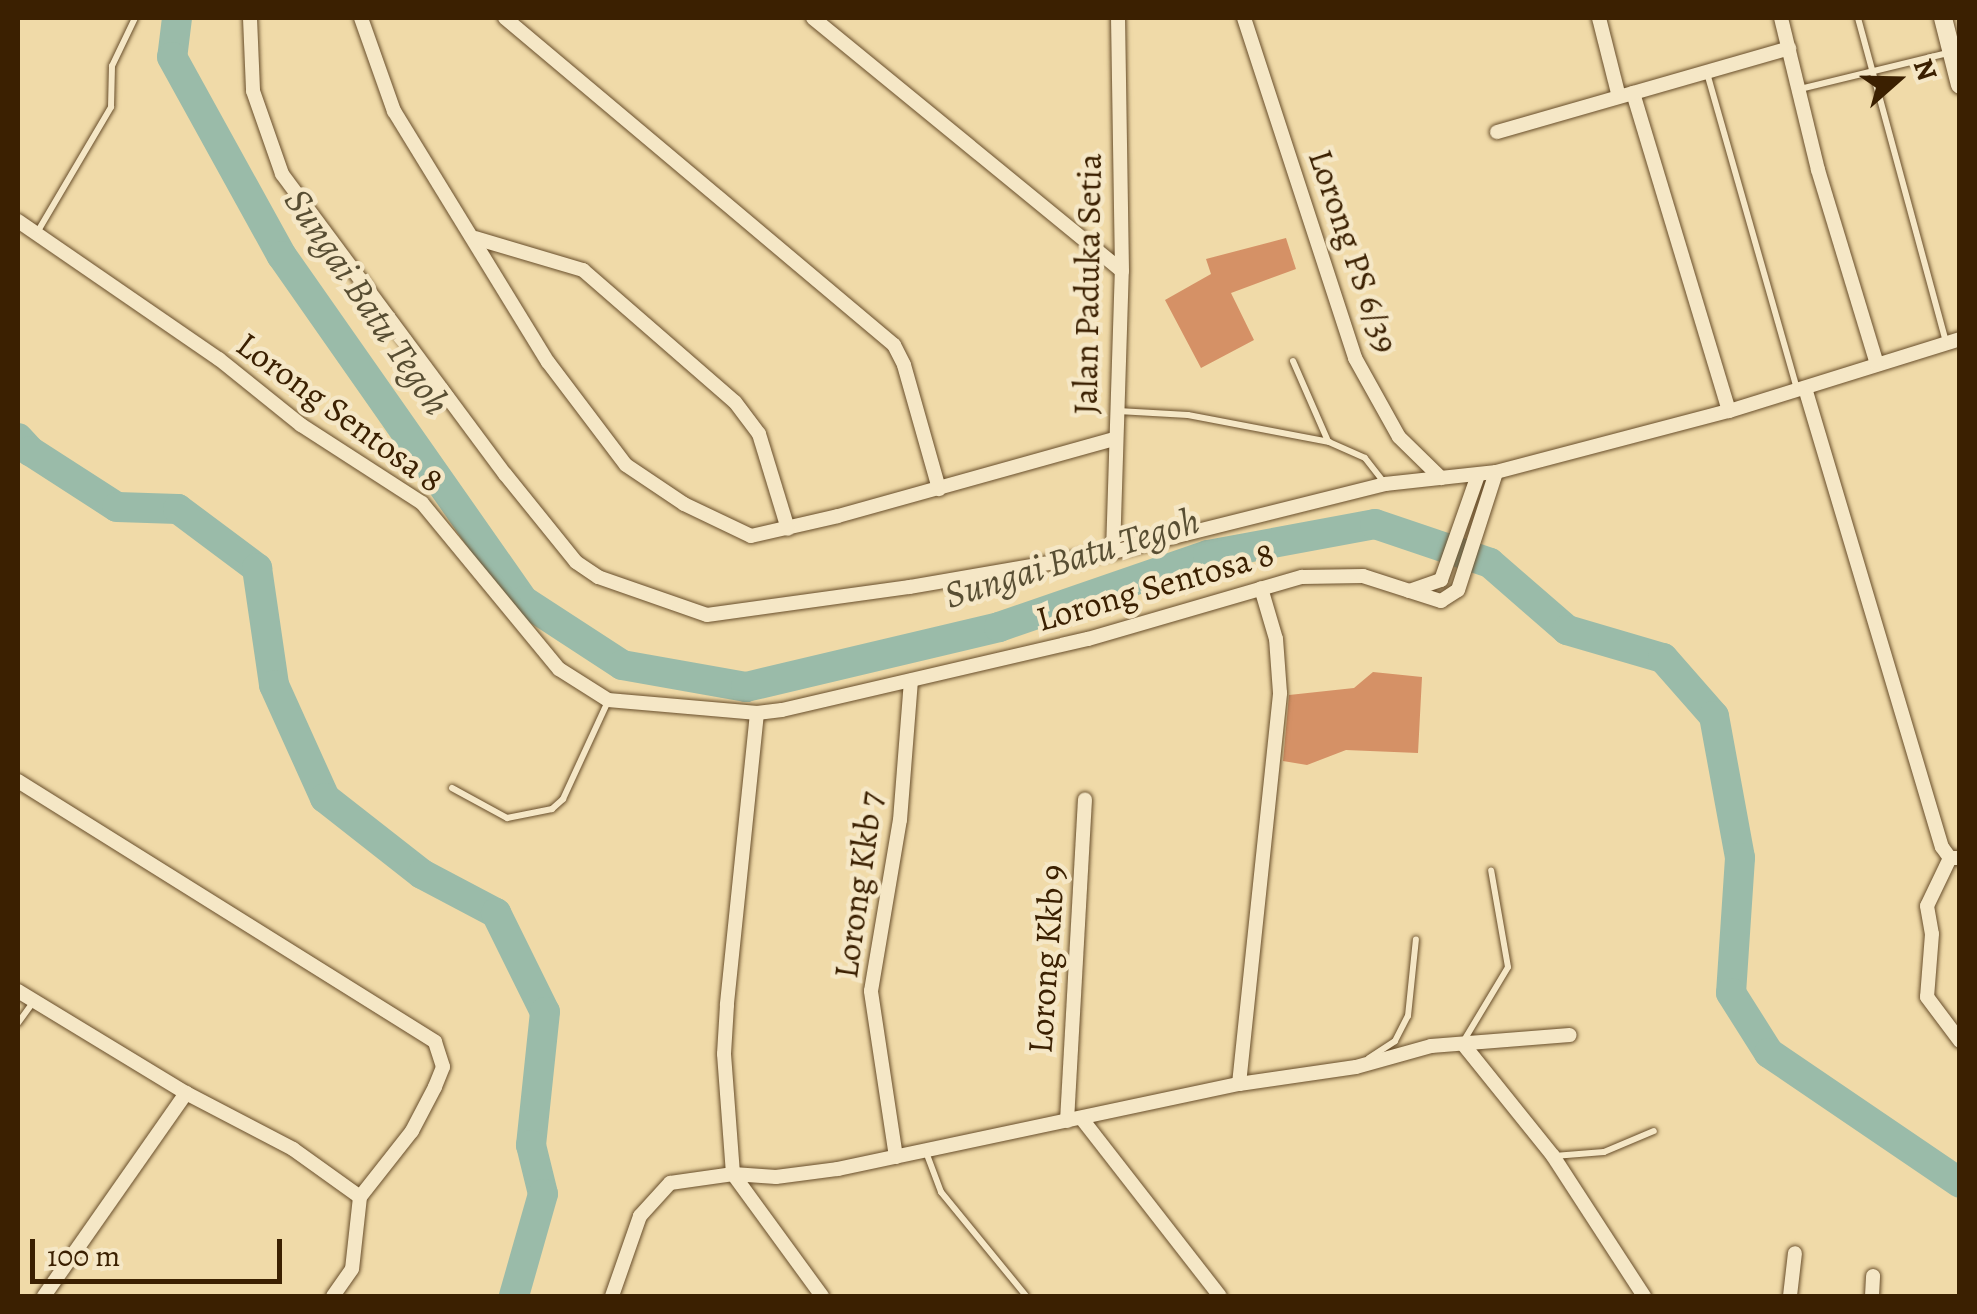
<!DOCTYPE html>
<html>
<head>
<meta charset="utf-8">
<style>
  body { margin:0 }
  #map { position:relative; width:1977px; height:1314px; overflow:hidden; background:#f0daa8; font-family:Alegreya,serif }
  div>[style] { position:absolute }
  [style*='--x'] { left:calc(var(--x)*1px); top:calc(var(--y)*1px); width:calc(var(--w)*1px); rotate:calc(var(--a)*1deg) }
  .river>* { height:30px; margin:-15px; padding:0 15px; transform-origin:15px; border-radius:15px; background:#9abba9 }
  .building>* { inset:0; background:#d59166 }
  .roads { filter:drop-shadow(0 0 2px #684e2b) drop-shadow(0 0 2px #684e2b) }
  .service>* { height:6px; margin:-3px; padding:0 3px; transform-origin:3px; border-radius:3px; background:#f5e7c6 }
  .minor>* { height:14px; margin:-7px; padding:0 7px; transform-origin:7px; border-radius:7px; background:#f5e7c6 }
  .tertiary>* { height:18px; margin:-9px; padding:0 9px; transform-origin:9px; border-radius:9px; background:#f5e7c6 }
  span { translate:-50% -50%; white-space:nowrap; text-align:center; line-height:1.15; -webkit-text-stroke:9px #f5e7c6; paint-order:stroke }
  .street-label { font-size:35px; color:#3b2001 }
  .water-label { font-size:38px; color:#584e33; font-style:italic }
  .frame { position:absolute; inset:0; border:20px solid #3b2001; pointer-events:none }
  .north { position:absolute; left:1847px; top:30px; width:100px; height:100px; -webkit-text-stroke:8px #f5e7c6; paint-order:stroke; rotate:70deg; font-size:28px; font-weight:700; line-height:40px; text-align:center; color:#3b2001 }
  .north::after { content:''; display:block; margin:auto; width:35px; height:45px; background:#3b2001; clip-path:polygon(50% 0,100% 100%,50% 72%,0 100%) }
  .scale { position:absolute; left:30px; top:1239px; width:252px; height:45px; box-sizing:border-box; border:5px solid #3b2001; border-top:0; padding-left:12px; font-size:30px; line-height:35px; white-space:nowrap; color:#3b2001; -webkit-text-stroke:8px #f5e7c6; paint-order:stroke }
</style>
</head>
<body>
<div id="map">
  <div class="river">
    <i style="--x:177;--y:18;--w:39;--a:97"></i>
    <i style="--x:172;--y:57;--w:227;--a:61.1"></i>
    <i style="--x:282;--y:256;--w:421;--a:55"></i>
    <i style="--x:524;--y:601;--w:117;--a:33.1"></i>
    <i style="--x:622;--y:665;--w:126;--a:10.1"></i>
    <i style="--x:746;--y:687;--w:260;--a:-13.3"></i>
    <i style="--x:999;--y:627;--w:221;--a:-19"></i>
    <i style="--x:1208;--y:555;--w:170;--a:-10.5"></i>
    <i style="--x:1375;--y:524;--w:121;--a:18.7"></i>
    <i style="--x:1490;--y:563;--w:102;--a:41"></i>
    <i style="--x:1567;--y:630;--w:100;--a:16.3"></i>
    <i style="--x:1663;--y:658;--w:77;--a:48.7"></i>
    <i style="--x:1714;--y:716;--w:144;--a:79.6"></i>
    <i style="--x:1740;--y:858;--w:135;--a:93.8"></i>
    <i style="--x:1731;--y:993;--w:71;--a:57.7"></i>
    <i style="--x:1769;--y:1053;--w:231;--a:34.2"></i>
    <i style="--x:18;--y:438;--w:18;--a:47"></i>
    <i style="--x:30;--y:451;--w:103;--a:32.8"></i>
    <i style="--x:117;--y:507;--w:61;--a:1.9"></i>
    <i style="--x:178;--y:509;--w:99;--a:36.8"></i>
    <i style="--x:257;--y:568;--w:118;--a:81.7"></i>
    <i style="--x:274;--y:685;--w:124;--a:65.7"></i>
    <i style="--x:325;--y:798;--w:123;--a:38.1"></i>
    <i style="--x:422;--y:874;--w:84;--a:27.8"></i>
    <i style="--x:496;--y:913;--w:110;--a:63.7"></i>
    <i style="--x:545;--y:1012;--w:134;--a:96"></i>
    <i style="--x:531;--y:1145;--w:50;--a:76.2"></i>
    <i style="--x:543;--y:1194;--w:106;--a:105.9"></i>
  </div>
  <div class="building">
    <i style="clip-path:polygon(1286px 238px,1296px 269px,1231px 293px,1254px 340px,1201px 368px,1165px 300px,1211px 274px,1206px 259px)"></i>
    <i style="clip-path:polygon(1373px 672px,1422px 677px,1418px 753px,1346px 750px,1307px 765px,1283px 761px,1289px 695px,1354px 688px)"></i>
  </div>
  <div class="roads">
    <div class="service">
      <i style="--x:1858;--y:18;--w:337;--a:74.8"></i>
      <i style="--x:1707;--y:73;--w:328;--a:74.1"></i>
      <i style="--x:1800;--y:89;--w:152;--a:-13.7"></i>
      <i style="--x:38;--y:231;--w:144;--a:-59.5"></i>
      <i style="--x:111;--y:107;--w:41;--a:-88.6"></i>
      <i style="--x:112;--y:66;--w:53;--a:-64.4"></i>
      <i style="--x:1293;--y:361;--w:87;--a:66.4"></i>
      <i style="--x:1118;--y:411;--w:70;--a:3.3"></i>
      <i style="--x:1188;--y:415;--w:144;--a:10.8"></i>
      <i style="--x:1329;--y:442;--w:39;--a:24"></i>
      <i style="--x:1365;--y:458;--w:33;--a:52"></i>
      <i style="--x:452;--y:788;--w:63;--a:28.6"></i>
      <i style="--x:507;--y:818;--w:46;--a:-11.3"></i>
      <i style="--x:552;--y:809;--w:15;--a:-42"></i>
      <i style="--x:563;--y:799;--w:108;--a:-65.3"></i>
      <i style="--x:18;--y:1023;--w:26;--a:-54"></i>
      <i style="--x:1463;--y:1042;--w:87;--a:-59"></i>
      <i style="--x:1508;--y:967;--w:98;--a:-99.9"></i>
      <i style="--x:1369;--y:1058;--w:31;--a:-33"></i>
      <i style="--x:1395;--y:1041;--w:28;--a:-63"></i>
      <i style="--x:1408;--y:1016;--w:77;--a:-84.1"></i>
      <i style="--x:926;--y:1152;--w:43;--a:69.4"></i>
      <i style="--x:941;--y:1192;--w:134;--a:50.7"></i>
      <i style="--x:1554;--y:1156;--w:50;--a:-4.6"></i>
      <i style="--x:1604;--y:1152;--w:54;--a:-22.8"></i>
    </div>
    <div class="minor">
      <i style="--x:250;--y:18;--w:73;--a:87.6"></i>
      <i style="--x:253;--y:91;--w:88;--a:70.7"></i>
      <i style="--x:282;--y:174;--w:374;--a:53.4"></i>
      <i style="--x:505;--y:474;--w:113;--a:51.1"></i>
      <i style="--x:576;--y:562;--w:27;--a:34"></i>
      <i style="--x:598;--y:577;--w:115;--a:19.2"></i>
      <i style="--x:707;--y:615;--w:205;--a:-7.9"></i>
      <i style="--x:910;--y:587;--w:206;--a:-9.8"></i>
      <i style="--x:1113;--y:552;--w:280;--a:-14"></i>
      <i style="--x:1385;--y:484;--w:112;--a:-6.2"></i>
      <i style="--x:1496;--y:472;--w:241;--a:-14.7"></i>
      <i style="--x:1729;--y:411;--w:242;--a:-17.3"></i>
      <i style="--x:361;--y:18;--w:99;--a:70.5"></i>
      <i style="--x:394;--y:111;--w:294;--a:58.5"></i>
      <i style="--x:548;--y:362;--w:129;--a:52.9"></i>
      <i style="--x:626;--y:465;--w:70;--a:33.9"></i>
      <i style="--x:684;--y:504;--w:74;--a:25.5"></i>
      <i style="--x:751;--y:536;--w:89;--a:-12.9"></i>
      <i style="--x:838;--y:516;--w:287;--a:-15.6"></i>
      <i style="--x:505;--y:18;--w:508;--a:40.05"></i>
      <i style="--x:894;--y:345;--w:22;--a:63"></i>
      <i style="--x:904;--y:365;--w:129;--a:74.2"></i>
      <i style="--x:813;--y:18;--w:399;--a:39.3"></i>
      <i style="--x:1244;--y:18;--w:358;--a:71.9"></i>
      <i style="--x:1355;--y:358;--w:90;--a:60.9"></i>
      <i style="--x:1399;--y:437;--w:59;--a:44.3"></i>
      <i style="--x:1599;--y:18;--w:81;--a:75.8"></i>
      <i style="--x:1781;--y:18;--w:156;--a:76.3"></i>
      <i style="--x:1818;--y:170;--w:203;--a:73.1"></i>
      <i style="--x:1633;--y:93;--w:332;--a:73.2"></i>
      <i style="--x:1497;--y:132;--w:304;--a:-16"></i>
      <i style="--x:18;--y:221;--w:244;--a:34.5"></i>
      <i style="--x:219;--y:359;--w:105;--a:38.8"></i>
      <i style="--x:301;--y:425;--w:144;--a:32.8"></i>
      <i style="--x:422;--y:503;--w:215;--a:50.5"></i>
      <i style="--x:559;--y:669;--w:58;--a:32.3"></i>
      <i style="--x:608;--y:700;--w:150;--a:5"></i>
      <i style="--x:757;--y:713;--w:25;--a:-7"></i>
      <i style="--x:782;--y:710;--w:314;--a:-13.1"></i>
      <i style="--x:1088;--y:639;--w:223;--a:-16.2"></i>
      <i style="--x:1302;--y:577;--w:61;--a:-0.9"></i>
      <i style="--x:1363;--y:576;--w:82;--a:17.8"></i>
      <i style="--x:1441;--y:601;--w:20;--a:-33"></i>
      <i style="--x:1458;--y:590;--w:124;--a:-72.1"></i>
      <i style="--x:475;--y:238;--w:113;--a:16.5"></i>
      <i style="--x:583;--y:270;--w:201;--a:41"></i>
      <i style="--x:735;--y:402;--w:40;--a:53"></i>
      <i style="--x:759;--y:434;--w:99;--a:73"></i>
      <i style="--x:1805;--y:388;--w:479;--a:73.4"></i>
      <i style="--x:1942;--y:847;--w:14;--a:54"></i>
      <i style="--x:1950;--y:858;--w:10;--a:0"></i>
      <i style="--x:1113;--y:552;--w:281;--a:-88.2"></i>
      <i style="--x:1122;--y:271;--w:253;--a:-90.9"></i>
      <i style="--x:1409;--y:591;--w:34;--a:-19"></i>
      <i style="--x:1441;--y:580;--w:111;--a:-70.6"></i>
      <i style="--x:757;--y:713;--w:294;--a:95.9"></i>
      <i style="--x:727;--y:1005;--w:49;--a:93.5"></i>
      <i style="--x:724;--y:1054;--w:120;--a:85.7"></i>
      <i style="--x:733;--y:1174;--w:151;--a:53.9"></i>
      <i style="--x:18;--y:781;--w:492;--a:32"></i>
      <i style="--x:435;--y:1042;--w:26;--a:72"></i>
      <i style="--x:443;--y:1067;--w:22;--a:112"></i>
      <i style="--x:435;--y:1087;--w:50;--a:117.6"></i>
      <i style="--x:412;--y:1131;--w:84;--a:128.2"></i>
      <i style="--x:360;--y:1197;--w:72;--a:96.3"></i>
      <i style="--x:352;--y:1269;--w:33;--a:125"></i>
      <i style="--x:1950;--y:858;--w:53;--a:115.6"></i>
      <i style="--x:1927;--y:906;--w:28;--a:80"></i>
      <i style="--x:1932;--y:934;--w:63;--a:94.5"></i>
      <i style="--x:1927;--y:997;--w:55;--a:53.1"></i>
      <i style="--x:18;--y:991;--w:197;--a:31.3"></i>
      <i style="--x:186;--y:1093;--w:121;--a:27.6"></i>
      <i style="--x:293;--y:1149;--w:82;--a:35.6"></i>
      <i style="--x:1463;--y:1044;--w:144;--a:51.2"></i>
      <i style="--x:1553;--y:1156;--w:167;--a:57"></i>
      <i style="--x:1239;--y:1084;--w:393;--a:-84"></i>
      <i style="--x:1280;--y:693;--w:54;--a:-94.2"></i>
      <i style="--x:1276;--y:639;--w:53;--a:-106.4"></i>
      <i style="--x:1082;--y:1119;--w:224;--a:52.1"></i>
      <i style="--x:1067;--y:1121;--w:322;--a:-86.8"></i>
      <i style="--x:896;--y:1157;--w:168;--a:-98.6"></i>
      <i style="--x:871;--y:991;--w:173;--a:-80.4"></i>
      <i style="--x:900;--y:820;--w:140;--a:-85.5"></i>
      <i style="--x:44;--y:1296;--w:248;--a:-55"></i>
      <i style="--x:612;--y:1296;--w:85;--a:-70.7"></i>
      <i style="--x:640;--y:1216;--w:45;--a:-47.7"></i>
      <i style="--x:670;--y:1183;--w:64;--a:-8.1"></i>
      <i style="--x:733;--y:1174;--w:43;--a:4"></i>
      <i style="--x:776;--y:1177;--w:63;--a:-7.4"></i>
      <i style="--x:838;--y:1169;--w:410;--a:-12"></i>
      <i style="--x:1239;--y:1084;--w:118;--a:-8.3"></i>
      <i style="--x:1356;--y:1067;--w:78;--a:-15.6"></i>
      <i style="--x:1431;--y:1046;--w:139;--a:-4.5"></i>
      <i style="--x:1790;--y:1296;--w:43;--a:-83.4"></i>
      <i style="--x:1872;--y:1296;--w:20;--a:-87"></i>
    </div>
    <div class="tertiary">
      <i style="--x:1943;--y:18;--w:69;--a:75.8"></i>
    </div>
  </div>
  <div class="street-label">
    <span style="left:1354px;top:251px;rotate:71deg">Lorong PS 6/39</span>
    <span style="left:1087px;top:284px;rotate:-89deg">Jalan Paduka Setia</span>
    <span style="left:340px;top:412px;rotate:36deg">Lorong Sentosa 8</span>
    <span style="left:1155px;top:586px;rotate:-16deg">Lorong Sentosa 8</span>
    <span style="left:858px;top:885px;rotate:-82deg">Lorong Kkb 7</span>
    <span style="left:1046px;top:959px;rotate:-86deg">Lorong Kkb 9</span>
  </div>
  <div class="water-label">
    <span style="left:367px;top:302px;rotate:56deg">Sungai Batu Tegoh</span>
    <span style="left:1072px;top:558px;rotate:-17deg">Sungai Batu Tegoh</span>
  </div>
  <div class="frame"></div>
  <div class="north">N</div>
  <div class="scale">100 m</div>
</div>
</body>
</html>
